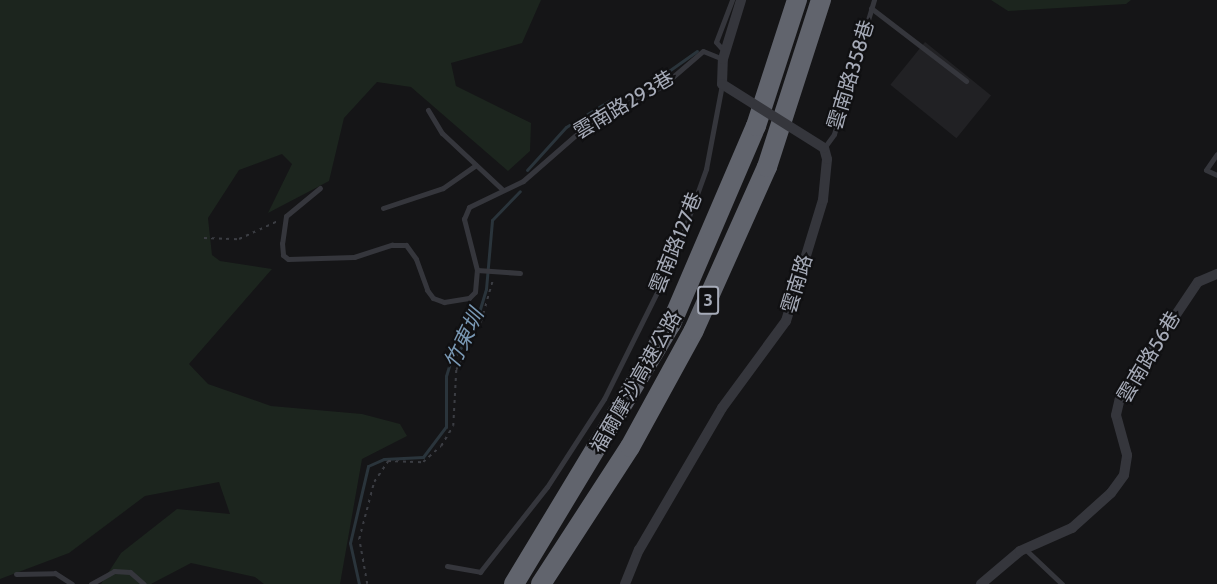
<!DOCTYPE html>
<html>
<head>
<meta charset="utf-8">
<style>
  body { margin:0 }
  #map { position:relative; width:1217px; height:584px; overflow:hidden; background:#151517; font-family:Cabin,"Noto Sans TC",sans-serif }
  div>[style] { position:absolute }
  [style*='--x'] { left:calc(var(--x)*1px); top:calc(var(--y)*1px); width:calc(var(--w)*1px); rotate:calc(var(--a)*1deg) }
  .built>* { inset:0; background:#212124; transform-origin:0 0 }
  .green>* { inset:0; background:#1c251e }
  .stream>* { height:3px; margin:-1.5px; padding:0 1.5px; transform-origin:1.5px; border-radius:1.5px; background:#2a343b }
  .path>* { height:1.5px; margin-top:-0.75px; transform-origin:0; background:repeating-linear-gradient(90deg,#3b3d43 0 3px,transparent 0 7.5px) }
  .lane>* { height:5px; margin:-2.5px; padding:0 2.5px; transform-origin:2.5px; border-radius:2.5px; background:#35363c }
  .street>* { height:10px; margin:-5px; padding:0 5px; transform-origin:5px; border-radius:5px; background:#35363c }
  .highway>* { height:20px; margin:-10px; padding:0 10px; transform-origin:10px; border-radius:10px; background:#61646d }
  .street-bridge>* { height:10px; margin:-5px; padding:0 5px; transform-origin:5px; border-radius:5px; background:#35363c }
  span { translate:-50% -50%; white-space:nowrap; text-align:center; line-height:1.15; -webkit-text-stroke:4.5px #101012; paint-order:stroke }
  .shield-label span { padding:2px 4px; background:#101012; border:2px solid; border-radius:4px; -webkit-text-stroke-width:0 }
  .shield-label { font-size:18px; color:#a6abb8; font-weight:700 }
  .street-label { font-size:20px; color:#a6abb8 }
  .water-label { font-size:21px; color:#7a99b5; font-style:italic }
</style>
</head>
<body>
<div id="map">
  <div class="built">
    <i style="left:925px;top:42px;width:85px;height:55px;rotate:39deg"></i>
  </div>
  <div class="green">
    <i style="clip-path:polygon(0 0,541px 0,522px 43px,451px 63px,456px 86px,531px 123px,530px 151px,508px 171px,411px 87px,377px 82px,344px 118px,329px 181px,268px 213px,292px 164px,282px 154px,239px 170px,208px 218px,212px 255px,220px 261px,272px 269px,189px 364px,208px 384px,271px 406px,362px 414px,400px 424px,407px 436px,362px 459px,340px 584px,264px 584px,255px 577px,191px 563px,151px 584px,101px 584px,121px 553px,177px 509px,230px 514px,219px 482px,145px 496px,69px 553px,0 579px)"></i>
    <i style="clip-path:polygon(991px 0,1131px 0,1126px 4px,1008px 11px)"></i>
  </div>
  <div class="stream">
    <i style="--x:527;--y:170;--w:58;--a:-47.8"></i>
    <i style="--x:566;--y:127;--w:50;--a:-31.2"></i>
    <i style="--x:609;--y:101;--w:31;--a:-17"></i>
    <i style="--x:639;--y:92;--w:71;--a:-35.3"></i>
    <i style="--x:359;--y:584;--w:42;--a:-102.4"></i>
    <i style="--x:350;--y:543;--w:79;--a:-76.8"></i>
    <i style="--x:368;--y:466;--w:17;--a:-24"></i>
    <i style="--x:384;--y:459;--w:39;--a:-3"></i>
    <i style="--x:423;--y:457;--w:38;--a:-53"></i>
    <i style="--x:446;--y:427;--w:51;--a:-90"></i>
    <i style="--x:446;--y:376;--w:14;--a:-73"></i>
    <i style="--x:450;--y:363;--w:42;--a:-54.8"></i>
    <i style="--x:474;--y:329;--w:42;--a:-73.3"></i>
    <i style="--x:486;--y:289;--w:69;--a:-85"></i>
    <i style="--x:492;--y:220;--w:40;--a:-46"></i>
  </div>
  <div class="path">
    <i style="--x:204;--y:238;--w:35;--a:2"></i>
    <i style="--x:239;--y:239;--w:43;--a:-24.8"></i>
    <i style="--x:367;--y:584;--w:46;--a:-100.1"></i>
    <i style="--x:359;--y:539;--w:59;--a:-75.3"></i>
    <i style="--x:374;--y:482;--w:25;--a:-56"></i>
    <i style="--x:388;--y:461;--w:35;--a:2"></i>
    <i style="--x:423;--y:462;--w:24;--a:-42"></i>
    <i style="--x:441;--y:446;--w:23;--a:-59"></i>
    <i style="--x:453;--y:426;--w:56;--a:-86.9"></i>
    <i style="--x:456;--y:370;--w:55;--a:-63"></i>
    <i style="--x:481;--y:321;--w:44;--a:-74.1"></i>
  </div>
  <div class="lane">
    <i style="--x:871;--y:8;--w:120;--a:37.5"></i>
    <i style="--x:725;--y:52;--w:13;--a:-132"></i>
    <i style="--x:716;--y:42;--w:45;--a:-69.1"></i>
    <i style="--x:428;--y:110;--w:27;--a:59"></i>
    <i style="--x:442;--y:133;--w:83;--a:43.1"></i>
    <i style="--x:824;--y:148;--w:17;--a:-54"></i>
    <i style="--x:834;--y:134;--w:140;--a:-73.4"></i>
    <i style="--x:1217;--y:154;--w:19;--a:125"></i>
    <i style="--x:1206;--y:170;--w:12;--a:24"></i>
    <i style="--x:320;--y:188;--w:44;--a:140.5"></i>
    <i style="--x:286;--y:216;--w:27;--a:98"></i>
    <i style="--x:282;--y:243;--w:12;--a:85"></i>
    <i style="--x:283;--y:255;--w:6;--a:39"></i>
    <i style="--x:288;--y:259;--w:66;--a:-1.7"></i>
    <i style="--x:354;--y:257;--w:40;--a:-18"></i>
    <i style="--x:392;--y:245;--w:14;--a:0"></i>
    <i style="--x:406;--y:245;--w:17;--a:54"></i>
    <i style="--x:416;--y:259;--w:33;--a:70"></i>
    <i style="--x:427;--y:290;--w:10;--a:53"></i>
    <i style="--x:433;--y:298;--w:12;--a:20"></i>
    <i style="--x:444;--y:302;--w:25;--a:-9"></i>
    <i style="--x:469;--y:298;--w:8;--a:-45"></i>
    <i style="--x:475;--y:292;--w:22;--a:-85"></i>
    <i style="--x:383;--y:208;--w:63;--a:-18.4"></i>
    <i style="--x:443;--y:188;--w:40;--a:-34.9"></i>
    <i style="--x:520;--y:273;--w:43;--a:-176"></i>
    <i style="--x:477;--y:270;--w:53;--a:-104.3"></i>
    <i style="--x:464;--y:219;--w:13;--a:-67"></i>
    <i style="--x:469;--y:207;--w:60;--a:-25.7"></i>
    <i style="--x:523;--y:181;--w:93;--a:-41.1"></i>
    <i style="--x:593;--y:120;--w:76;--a:-25.9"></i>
    <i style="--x:661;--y:87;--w:55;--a:-40.6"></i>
    <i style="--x:703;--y:51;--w:22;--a:22"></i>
    <i style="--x:1025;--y:549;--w:51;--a:43.4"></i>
    <i style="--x:447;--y:566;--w:34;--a:10"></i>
    <i style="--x:480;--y:572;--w:108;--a:-51.8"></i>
    <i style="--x:547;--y:487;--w:105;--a:-57.1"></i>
    <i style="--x:604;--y:399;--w:157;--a:-63.6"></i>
    <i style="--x:674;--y:258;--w:95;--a:-70.2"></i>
    <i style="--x:706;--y:169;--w:86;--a:-79.3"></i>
    <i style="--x:16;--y:574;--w:39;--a:-1"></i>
    <i style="--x:55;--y:573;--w:20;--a:33"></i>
    <i style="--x:91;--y:584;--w:26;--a:-29"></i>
    <i style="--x:114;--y:571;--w:16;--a:4"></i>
    <i style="--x:130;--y:572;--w:18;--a:41"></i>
  </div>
  <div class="street">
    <i style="--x:722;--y:84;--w:25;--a:-88"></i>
    <i style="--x:723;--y:59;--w:62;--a:-73"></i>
    <i style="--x:625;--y:584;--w:37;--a:-68"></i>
    <i style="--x:639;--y:550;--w:164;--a:-59.7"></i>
    <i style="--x:722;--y:408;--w:108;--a:-53.7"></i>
    <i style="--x:786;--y:321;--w:127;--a:-73"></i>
    <i style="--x:823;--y:200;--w:41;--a:-84.4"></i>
    <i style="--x:827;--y:159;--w:11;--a:-105"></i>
    <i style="--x:981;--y:584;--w:51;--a:-40.2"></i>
    <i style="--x:1020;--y:551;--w:57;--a:-23.9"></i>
    <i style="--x:1072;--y:528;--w:52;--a:-41.9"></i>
    <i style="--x:1111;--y:493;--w:22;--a:-54"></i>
    <i style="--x:1124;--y:475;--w:20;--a:-81"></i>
    <i style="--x:1127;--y:455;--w:41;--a:-105.4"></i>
    <i style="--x:1116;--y:415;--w:17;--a:-77"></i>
    <i style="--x:1120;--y:398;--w:140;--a:-56.1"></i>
    <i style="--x:1198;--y:282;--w:21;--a:-23"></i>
  </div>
  <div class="highway">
    <i style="--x:514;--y:584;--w:304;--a:-58.9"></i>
    <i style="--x:671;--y:324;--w:215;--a:-66.8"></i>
    <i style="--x:756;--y:126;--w:133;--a:-72"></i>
    <i style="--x:541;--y:584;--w:163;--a:-57"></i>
    <i style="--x:630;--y:447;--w:133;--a:-61.3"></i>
    <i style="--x:694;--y:330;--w:179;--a:-65.9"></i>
    <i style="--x:767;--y:167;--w:176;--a:-72.1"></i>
  </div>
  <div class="street-bridge">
    <i style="--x:722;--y:84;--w:120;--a:32.1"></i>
  </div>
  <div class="shield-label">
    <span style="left:708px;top:300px">3</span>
  </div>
  <div class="street-label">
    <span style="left:851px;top:75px;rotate:-73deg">雲南路358巷</span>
    <span style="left:624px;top:105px;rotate:-31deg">雲南路293巷</span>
    <span style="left:676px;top:243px;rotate:-68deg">雲南路127巷</span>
    <span style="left:797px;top:284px;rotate:-73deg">雲南路</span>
    <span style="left:1149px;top:357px;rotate:-59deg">雲南路56巷</span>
    <span style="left:636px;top:382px;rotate:-60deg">福爾摩沙高速公路</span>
  </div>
  <div class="water-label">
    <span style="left:464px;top:339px;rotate:-64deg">竹東圳</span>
  </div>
</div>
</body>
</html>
